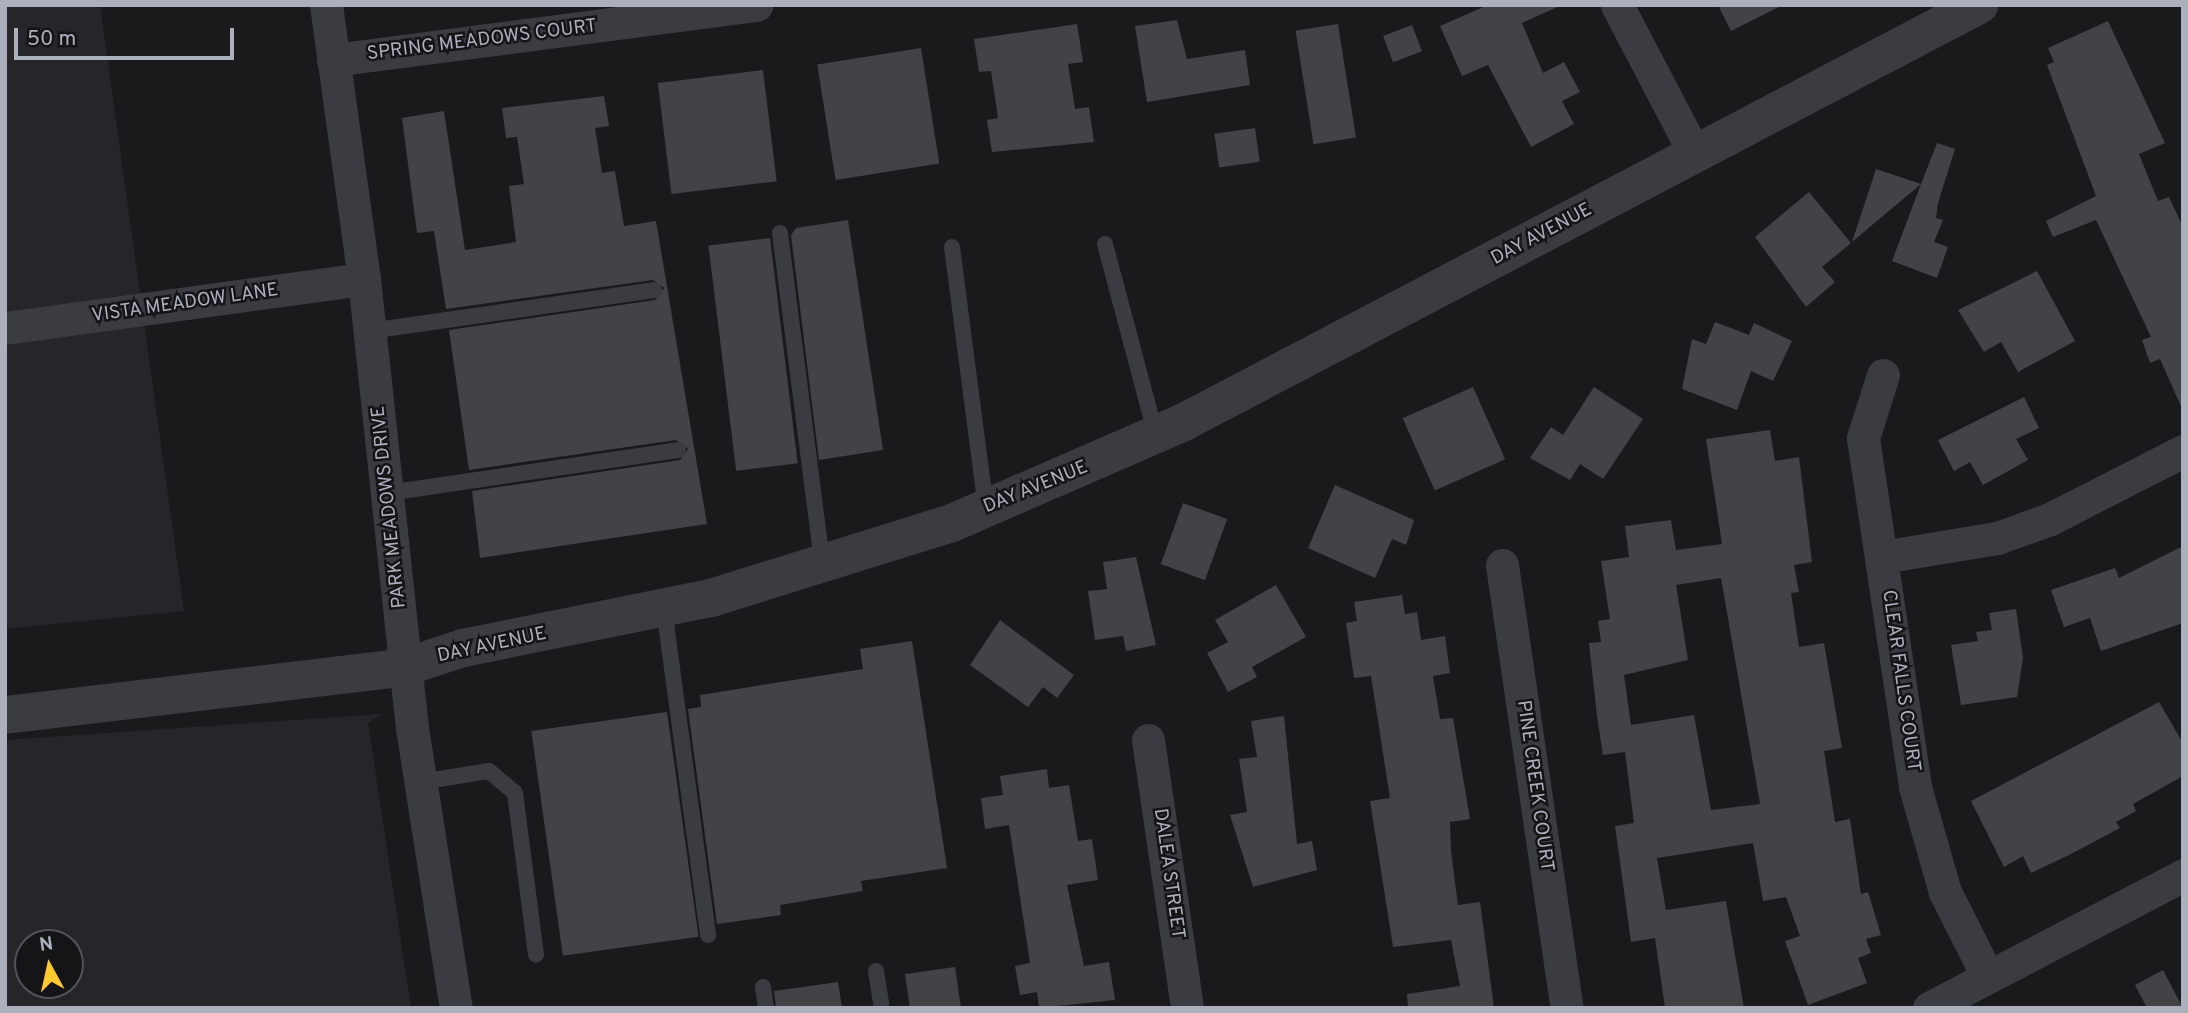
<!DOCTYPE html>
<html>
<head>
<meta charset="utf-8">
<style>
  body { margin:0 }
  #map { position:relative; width:2188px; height:1013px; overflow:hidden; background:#1a1a1d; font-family:Overpass,sans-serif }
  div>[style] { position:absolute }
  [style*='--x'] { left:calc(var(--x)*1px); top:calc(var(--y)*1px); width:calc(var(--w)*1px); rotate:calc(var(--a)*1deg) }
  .built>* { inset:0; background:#26262a }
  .building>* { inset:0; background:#424247; transform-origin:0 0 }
  .service>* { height:16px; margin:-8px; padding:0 8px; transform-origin:8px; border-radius:8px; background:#3b3c42 }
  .minor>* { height:33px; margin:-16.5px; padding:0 16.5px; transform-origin:16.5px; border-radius:16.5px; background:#3b3c42 }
  .tertiary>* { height:38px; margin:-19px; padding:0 19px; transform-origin:19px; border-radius:19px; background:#3b3c42 }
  span { translate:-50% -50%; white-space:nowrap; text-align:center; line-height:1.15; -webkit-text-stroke:5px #151518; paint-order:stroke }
  .street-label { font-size:19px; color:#acb0bd }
  .frame { position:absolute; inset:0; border:7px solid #acb0bd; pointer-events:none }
  .north { position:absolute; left:14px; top:929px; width:70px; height:70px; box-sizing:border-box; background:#151518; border:2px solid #51535a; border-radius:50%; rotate:352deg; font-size:19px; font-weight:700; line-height:28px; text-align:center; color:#acb0bd }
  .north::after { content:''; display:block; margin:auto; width:24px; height:32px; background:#ffca30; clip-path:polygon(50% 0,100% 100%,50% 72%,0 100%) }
  .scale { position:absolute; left:14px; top:28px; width:220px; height:32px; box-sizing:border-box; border:4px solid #acb0bd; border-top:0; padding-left:9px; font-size:21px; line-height:24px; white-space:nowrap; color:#acb0bd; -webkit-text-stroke:5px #151518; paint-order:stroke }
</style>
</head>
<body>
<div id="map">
  <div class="built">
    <i style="clip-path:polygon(5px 5px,100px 5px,184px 611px,5px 629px)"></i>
    <i style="clip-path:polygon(evenodd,382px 714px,368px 723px,411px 1008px,5px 1008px,5px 740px,382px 714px,28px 943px,70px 943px,70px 985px,28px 985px,28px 943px)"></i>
  </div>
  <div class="building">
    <i style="clip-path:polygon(1488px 5px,1562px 5px,1522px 23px,1543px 73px,1564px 62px,1580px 92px,1562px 101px,1574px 124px,1531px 147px,1488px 65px,1462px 76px,1440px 26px)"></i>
    <i style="clip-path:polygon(1718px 5px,1783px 5px,1731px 31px)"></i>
    <i style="clip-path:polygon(1177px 20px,1187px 59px,1245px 50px,1250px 85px,1147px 102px,1135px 26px)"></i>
    <i style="clip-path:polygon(2108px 21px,2165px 143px,2139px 154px,2158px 201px,2169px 197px,2183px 227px,2183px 411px,2160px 359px,2150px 363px,2142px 340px,2151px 337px,2096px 220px,2053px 237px,2046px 221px,2096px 196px,2047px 65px,2054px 62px,2048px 48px)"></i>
    <i style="clip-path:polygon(1077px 24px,1083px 62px,1068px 64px,1075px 109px,1089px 107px,1094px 142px,992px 152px,987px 120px,998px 118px,991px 71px,979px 72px,974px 39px)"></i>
    <i style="left:1338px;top:24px;width:115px;height:43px;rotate:81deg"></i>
    <i style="left:1412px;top:25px;width:28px;height:31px;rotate:69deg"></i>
    <i style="left:921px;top:48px;width:117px;height:105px;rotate:81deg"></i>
    <i style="left:763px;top:70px;width:112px;height:106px;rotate:83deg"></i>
    <i style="clip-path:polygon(604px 96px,609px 126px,595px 128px,602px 173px,615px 171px,624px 226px,656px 221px,707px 524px,480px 558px,472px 491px,680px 460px,688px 449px,676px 440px,469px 470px,449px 330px,655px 300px,664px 288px,653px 280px,446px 309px,434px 231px,417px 233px,402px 118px,444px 111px,465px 250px,516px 242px,509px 186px,524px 184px,517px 137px,506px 138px,502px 108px)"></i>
    <i style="left:1255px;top:128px;width:34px;height:41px;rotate:82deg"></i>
    <i style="clip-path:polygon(1937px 143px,1955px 149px,1938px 203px,1936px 218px,1943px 220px,1934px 242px,1948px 247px,1937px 278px,1892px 261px,1921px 184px,1852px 242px,1876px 169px,1921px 184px)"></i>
    <i style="clip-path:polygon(1809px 192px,1851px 243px,1822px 267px,1835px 282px,1806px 307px,1755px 237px)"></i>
    <i style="clip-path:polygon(848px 220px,883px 450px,819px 460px,791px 235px,796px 228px)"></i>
    <i style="left:770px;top:238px;width:227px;height:62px;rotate:83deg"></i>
    <i style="clip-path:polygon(2037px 271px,2075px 341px,2018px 372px,2001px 342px,1984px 352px,1958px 310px)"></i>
    <i style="clip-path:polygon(1715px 322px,1749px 335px,1754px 323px,1792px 341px,1773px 381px,1751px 371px,1737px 410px,1682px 389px,1692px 339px,1706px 344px)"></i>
    <i style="left:1473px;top:387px;width:79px;height:77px;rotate:66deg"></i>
    <i style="clip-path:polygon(1594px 387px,1643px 419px,1603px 479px,1580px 464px,1570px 480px,1530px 458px,1551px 427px,1563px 435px)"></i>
    <i style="clip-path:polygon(2024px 397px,2039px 428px,2016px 439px,2028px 460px,1983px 485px,1970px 462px,1954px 471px,1938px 440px)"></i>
    <i style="clip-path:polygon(evenodd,1770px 430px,1775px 461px,1799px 457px,1812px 562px,1794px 565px,1799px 592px,1791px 593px,1799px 647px,1824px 643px,1842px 748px,1824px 751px,1835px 822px,1850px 819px,1861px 894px,1868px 892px,1881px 935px,1866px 939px,1871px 953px,1858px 958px,1867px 983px,1808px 1005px,1785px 941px,1800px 936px,1786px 897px,1763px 901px,1753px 843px,1657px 858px,1666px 910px,1726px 901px,1744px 1008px,1665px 1008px,1655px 938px,1631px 942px,1615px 826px,1634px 823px,1625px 752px,1603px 755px,1597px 716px,1589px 643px,1601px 642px,1598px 621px,1610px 619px,1601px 561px,1629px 557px,1625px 526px,1671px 520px,1676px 550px,1722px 544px,1706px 439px,1770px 430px,1721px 578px,1760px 804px,1711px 810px,1694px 715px,1631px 725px,1624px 675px,1688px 660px,1676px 585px,1721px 578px)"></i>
    <i style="clip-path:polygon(1335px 485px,1414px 520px,1406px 545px,1392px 539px,1375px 578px,1308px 548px)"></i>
    <i style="left:1183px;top:503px;width:47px;height:65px;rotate:20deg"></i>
    <i style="clip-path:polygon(2183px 546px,2183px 623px,2101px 651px,2090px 618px,2064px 627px,2051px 590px,2115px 568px,2119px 578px)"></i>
    <i style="clip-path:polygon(1136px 557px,1156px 645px,1126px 651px,1123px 636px,1095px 640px,1088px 591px,1107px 589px,1103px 562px)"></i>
    <i style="clip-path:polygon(1276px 585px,1306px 637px,1252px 667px,1257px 677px,1228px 692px,1207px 653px,1228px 642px,1215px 620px)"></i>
    <i style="clip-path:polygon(1402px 595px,1405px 614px,1417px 612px,1421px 640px,1445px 636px,1450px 673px,1433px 676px,1440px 719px,1453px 718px,1470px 819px,1450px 822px,1451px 851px,1458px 905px,1480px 902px,1494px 1008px,1408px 1008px,1407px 994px,1460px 986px,1451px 940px,1393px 947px,1370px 801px,1390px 798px,1371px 676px,1354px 678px,1346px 623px,1357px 621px,1354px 602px)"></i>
    <i style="clip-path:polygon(2016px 609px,2023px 658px,2017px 697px,1961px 705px,1951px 645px,1978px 641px,1976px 632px,1992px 630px,1989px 613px)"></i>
    <i style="clip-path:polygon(1000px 620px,1074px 675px,1057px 698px,1043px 687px,1028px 707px,970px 665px)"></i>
    <i style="clip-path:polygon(912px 641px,947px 868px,861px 881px,863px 891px,780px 905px,781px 915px,717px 924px,688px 709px,701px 707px,700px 695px,863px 669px,860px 649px)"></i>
    <i style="clip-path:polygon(2159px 702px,2183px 743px,2183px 776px,2133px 804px,2136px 811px,2116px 822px,2120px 828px,2069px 855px,2031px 873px,2023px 856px,2004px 867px,1971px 801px)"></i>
    <i style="left:667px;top:712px;width:227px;height:137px;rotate:82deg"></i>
    <i style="clip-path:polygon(1284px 716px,1297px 844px,1312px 841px,1317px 870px,1253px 887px,1230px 815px,1247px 812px,1239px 759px,1257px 757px,1251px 721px)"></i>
    <i style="clip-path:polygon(1047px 769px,1049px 788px,1069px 785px,1078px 841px,1092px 839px,1098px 880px,1067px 885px,1084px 966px,1109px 962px,1115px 1000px,1039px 1008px,1037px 992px,1020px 995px,1015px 966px,1030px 963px,1009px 825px,985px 829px,981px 798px,1003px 795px,1000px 776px)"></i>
    <i style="clip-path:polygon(955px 967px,961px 1008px,910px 1008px,905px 974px)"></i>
    <i style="clip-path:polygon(2163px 970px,2183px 1008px,2147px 1008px,2135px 985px)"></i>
    <i style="clip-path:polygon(838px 982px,842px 1008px,776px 1008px,774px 991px)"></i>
  </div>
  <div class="service">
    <i style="--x:780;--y:233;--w:333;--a:82.7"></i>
    <i style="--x:1105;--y:244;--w:199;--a:75.1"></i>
    <i style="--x:952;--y:247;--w:264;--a:82.6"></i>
    <i style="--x:370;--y:331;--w:287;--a:-8.2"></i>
    <i style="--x:388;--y:493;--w:293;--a:-8.4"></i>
    <i style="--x:664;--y:609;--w:329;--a:82.3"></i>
    <i style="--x:421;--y:782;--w:69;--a:-9.2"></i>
    <i style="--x:489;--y:771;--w:34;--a:40"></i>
    <i style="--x:515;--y:793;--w:163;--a:82.6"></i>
    <i style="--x:876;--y:971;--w:37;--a:81"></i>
    <i style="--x:763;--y:987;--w:21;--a:82"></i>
  </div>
  <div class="minor">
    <i style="--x:326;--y:5;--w:277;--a:82.1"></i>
    <i style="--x:364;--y:279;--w:452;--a:83.9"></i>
    <i style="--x:412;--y:728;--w:283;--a:81.1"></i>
    <i style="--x:1617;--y:5;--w:168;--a:62.4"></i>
    <i style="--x:333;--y:60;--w:427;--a:-7.4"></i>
    <i style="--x:5;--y:328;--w:362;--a:-7.8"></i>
    <i style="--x:1883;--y:375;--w:66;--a:107.6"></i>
    <i style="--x:1863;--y:438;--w:353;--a:81.5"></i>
    <i style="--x:1915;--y:787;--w:109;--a:74.1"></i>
    <i style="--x:1945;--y:892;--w:95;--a:63.2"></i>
    <i style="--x:1882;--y:557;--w:117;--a:-9.4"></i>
    <i style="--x:1997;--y:538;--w:56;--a:-19.7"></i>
    <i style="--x:2050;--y:519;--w:149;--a:-27.1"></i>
    <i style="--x:1502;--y:565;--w:448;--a:81.7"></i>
    <i style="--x:1148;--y:740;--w:271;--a:81.7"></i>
    <i style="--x:1929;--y:1008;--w:287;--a:-27.6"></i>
  </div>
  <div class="tertiary">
    <i style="--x:5;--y:715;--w:403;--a:-6.8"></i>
    <i style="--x:405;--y:667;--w:61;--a:-18.1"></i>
    <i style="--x:463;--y:648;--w:253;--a:-11.4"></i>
    <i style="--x:711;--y:598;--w:252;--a:-17.3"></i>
    <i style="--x:952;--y:523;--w:253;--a:-23.5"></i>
    <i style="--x:1184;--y:422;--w:898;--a:-27.68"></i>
  </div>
  <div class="street-label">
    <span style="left:482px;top:41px;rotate:-7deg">SPRING MEADOWS COURT</span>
    <span style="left:1542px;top:235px;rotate:-28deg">DAY AVENUE</span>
    <span style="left:185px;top:304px;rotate:-8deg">VISTA MEADOW LANE</span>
    <span style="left:1036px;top:488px;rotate:-22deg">DAY AVENUE</span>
    <span style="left:390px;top:507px;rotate:-96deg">PARK MEADOWS DRIVE</span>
    <span style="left:492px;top:646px;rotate:-12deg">DAY AVENUE</span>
    <span style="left:1900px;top:681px;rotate:82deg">CLEAR FALLS COURT</span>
    <span style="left:1534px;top:786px;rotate:82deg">PINE CREEK COURT</span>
    <span style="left:1168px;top:874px;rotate:82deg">DALEA STREET</span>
  </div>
  <div class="frame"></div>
  <div class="north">N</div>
  <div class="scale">50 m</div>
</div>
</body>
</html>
